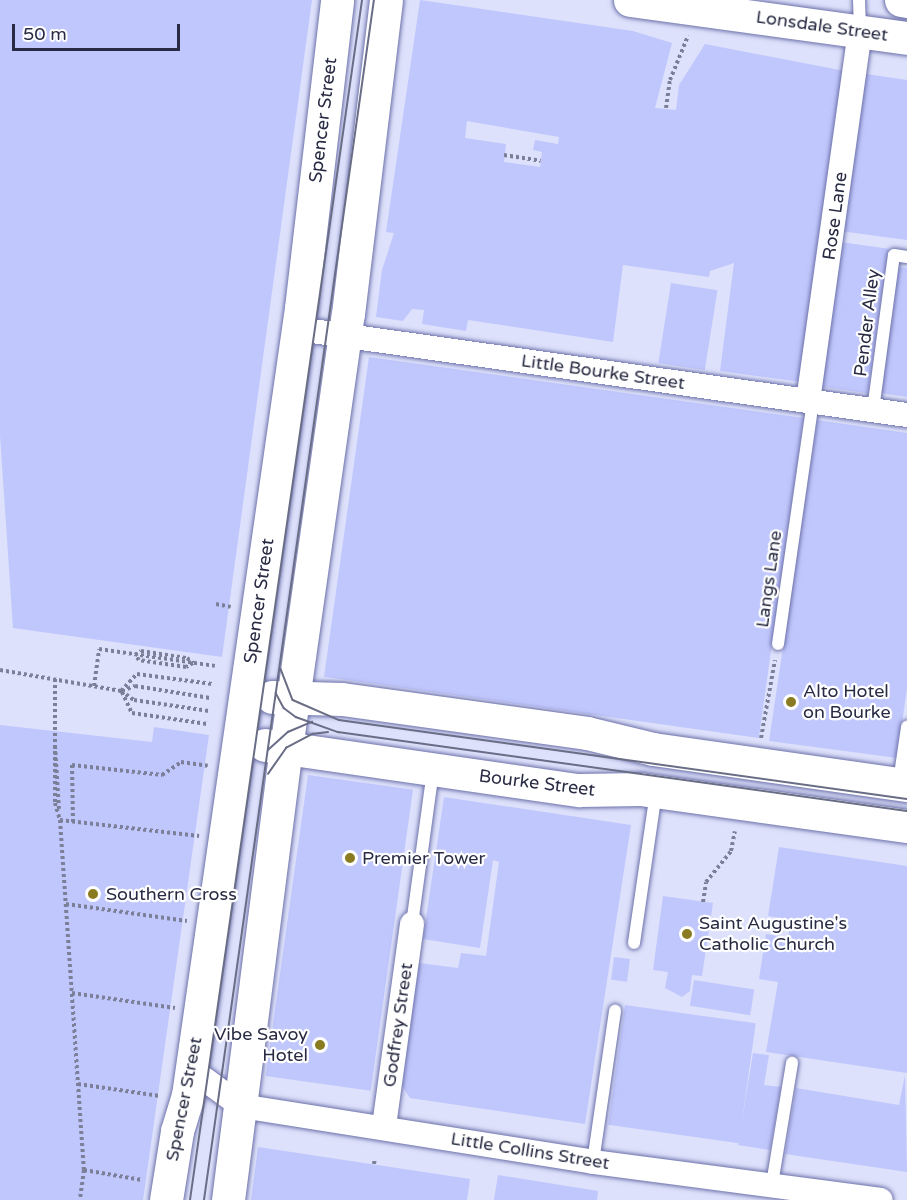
<!DOCTYPE html>
<html>
<head>
<meta charset="utf-8">
<style>
  body { margin:0 }
  #map { position:relative; width:907px; height:1200px; overflow:hidden; background:#dde1fb; font-family:"Varela Round",sans-serif }
  div>[style] { position:absolute }
  [style*='--x'] { left:calc(var(--x)*1px); top:calc(var(--y)*1px); width:calc(var(--w)*1px); rotate:calc(var(--a)*1deg) }
  .building>* { inset:0; background:#c0c7fc; transform-origin:0 0 }
  .path>* { height:4px; margin-top:-2px; transform-origin:0; background:repeating-linear-gradient(90deg,#7b7f98 0 3px,transparent 0 6px) }
  .roads { filter:drop-shadow(0 0 2px #6c71aa) drop-shadow(0 0 2px #6c71aa) }
  .lane>* { height:12px; margin:-6px; padding:0 6px; transform-origin:6px; border-radius:6px; background:#fff }
  .street>* { height:24px; margin:-12px; padding:0 12px; transform-origin:12px; border-radius:12px; background:#fff }
  .secondary>* { height:33px; margin:-16.5px; padding:0 16.5px; transform-origin:16.5px; border-radius:16.5px; background:#fff }
  .tram>* { height:1.5px; margin:-0.75px; padding:0 0.75px; transform-origin:0.75px; border-radius:0.75px; background:#696d85 }
  .dots>* { width:16px; height:16px; translate:-50% -50%; box-sizing:border-box; border:3px solid #fff; border-radius:50% }
  span { translate:-50% -50%; white-space:nowrap; text-align:center; line-height:1.15; -webkit-text-stroke:4.5px #fff; paint-order:stroke }
  .street-label { font-size:18px; color:#282b43 }
  .poi-label { font-size:18px; color:#282b43 }
  .left { translate:0 -50%; text-align:left }
  .right { translate:-100% -50%; text-align:right }
  .scale { position:absolute; left:12px; top:24px; width:168px; height:27px; box-sizing:border-box; border:3px solid #282b43; border-top:0; padding-left:8px; font-size:18px; line-height:21px; white-space:nowrap; color:#282b43; -webkit-text-stroke:4px #fff; paint-order:stroke }
</style>
</head>
<body>
<div id="map">
  <div class="building">
    <i style="clip-path:polygon(0 0,312px 0,222px 657px,13px 628px,0 435px)"></i>
    <i style="clip-path:polygon(evenodd,420px 0,633px 31px,672px 43px,655px 108px,676px 110px,679px 85px,705px 44px,845px 71px,802px 382px,720px 371px,734px 263px,710px 271px,709px 277px,623px 265px,613px 342px,468px 320px,466px 331px,422px 324px,424px 310px,412px 309px,403px 321px,376px 317px,382px 270px,394px 233px,386px 232px,420px 0,467px 121px,559px 137px,558px 144px,535px 140px,533px 150px,542px 152px,540px 167px,504px 162px,506px 144px,465px 138px,467px 121px)"></i>
    <i style="clip-path:polygon(866px 74px,907px 80px,907px 240px,840px 231px)"></i>
    <i style="left:840px;top:242px;width:49px;height:146px;rotate:8deg"></i>
    <i style="clip-path:polygon(898px 267px,907px 268px,907px 397px,880px 393px)"></i>
    <i style="left:671px;top:283px;width:47px;height:81px;rotate:9deg"></i>
    <i style="left:369px;top:357px;width:439px;height:323px;rotate:8deg"></i>
    <i style="clip-path:polygon(817px 420px,907px 433px,907px 688px,897px 758px,769px 741px)"></i>
    <i style="clip-path:polygon(0 725px,152px 742px,154px 727px,209px 735px,143px 1200px,0 1200px)"></i>
    <i style="left:308px;top:775px;width:106px;height:304px;rotate:8deg"></i>
    <i style="clip-path:polygon(444px 797px,631px 825px,585px 1124px,410px 1098px,402px 1086px,419px 963px,458px 968px,461px 953px,486px 956px,499px 862px,493px 860px,480px 948px,423px 939px)"></i>
    <i style="clip-path:polygon(779px 847px,907px 866px,907px 1073px,766px 1052px,778px 982px,759px 979px,766px 934px,788px 937px,791px 920px,768px 916px)"></i>
    <i style="clip-path:polygon(663px 896px,713px 903px,702px 976px,692px 975px,690px 991px,682px 997px,665px 988px,668px 972px,653px 970px)"></i>
    <i style="left:614px;top:957px;width:16px;height:23px;rotate:7deg"></i>
    <i style="left:694px;top:980px;width:61px;height:26px;rotate:9deg"></i>
    <i style="left:625px;top:1005px;width:132px;height:121px;rotate:8deg"></i>
    <i style="clip-path:polygon(753px 1053px,769px 1055px,764px 1085px,781px 1087px,770px 1150px,738px 1145px)"></i>
    <i style="clip-path:polygon(905px 1075px,907px 1172px,785px 1154px,796px 1088px,899px 1105px)"></i>
    <i style="clip-path:polygon(258px 1147px,470px 1179px,467px 1200px,251px 1200px)"></i>
    <i style="clip-path:polygon(498px 1175px,598px 1191px,597px 1200px,494px 1200px)"></i>
  </div>
  <div class="path">
    <i style="--x:666;--y:108;--w:28;--a:-82"></i>
    <i style="--x:670;--y:80;--w:48;--a:-67.8"></i>
    <i style="--x:504;--y:155;--w:37;--a:9"></i>
    <i style="--x:216;--y:604;--w:15;--a:11"></i>
    <i style="--x:141;--y:651;--w:47;--a:8.7"></i>
    <i style="--x:187;--y:658;--w:8;--a:40"></i>
    <i style="--x:193;--y:663;--w:8;--a:150"></i>
    <i style="--x:186;--y:667;--w:48;--a:-171.5"></i>
    <i style="--x:139;--y:660;--w:6;--a:-129"></i>
    <i style="--x:135;--y:655;--w:7;--a:-34"></i>
    <i style="--x:0;--y:670;--w:123;--a:9.8"></i>
    <i style="--x:121;--y:691;--w:16;--a:35"></i>
    <i style="--x:134;--y:700;--w:76;--a:8.3"></i>
    <i style="--x:55;--y:679;--w:124;--a:90"></i>
    <i style="--x:55;--y:803;--w:18;--a:74"></i>
    <i style="--x:60;--y:820;--w:351;--a:86.1"></i>
    <i style="--x:84;--y:1170;--w:30;--a:98"></i>
    <i style="--x:94;--y:686;--w:37;--a:-82"></i>
    <i style="--x:99;--y:649;--w:117;--a:8.3"></i>
    <i style="--x:121;--y:691;--w:23;--a:-47"></i>
    <i style="--x:137;--y:674;--w:76;--a:7.6"></i>
    <i style="--x:122;--y:691;--w:14;--a:-21"></i>
    <i style="--x:135;--y:686;--w:76;--a:9.1"></i>
    <i style="--x:122;--y:692;--w:23;--a:65"></i>
    <i style="--x:132;--y:713;--w:76;--a:8.3"></i>
    <i style="--x:761;--y:738;--w:79;--a:-79.8"></i>
    <i style="--x:55;--y:746;--w:63;--a:86.4"></i>
    <i style="--x:60;--y:820;--w:140;--a:6.6"></i>
    <i style="--x:73;--y:822;--w:57;--a:-91"></i>
    <i style="--x:72;--y:765;--w:91;--a:6.3"></i>
    <i style="--x:162;--y:775;--w:23;--a:-34"></i>
    <i style="--x:181;--y:762;--w:27;--a:8"></i>
    <i style="--x:703;--y:902;--w:20;--a:-81"></i>
    <i style="--x:706;--y:882;--w:40;--a:-51"></i>
    <i style="--x:731;--y:851;--w:20;--a:-79"></i>
    <i style="--x:66;--y:904;--w:122;--a:8"></i>
    <i style="--x:72;--y:993;--w:104;--a:8.3"></i>
    <i style="--x:78;--y:1084;--w:83;--a:8.3"></i>
    <i style="--x:374;--y:1164;--w:6;--a:-81"></i>
    <i style="--x:84;--y:1170;--w:59;--a:9.8"></i>
  </div>
  <div class="roads">
    <div class="lane">
      <i style="--x:859;--y:0;--w:29;--a:88"></i>
      <i style="--x:873;--y:410;--w:156;--a:-82.3"></i>
      <i style="--x:894;--y:255;--w:13;--a:9"></i>
      <i style="--x:778;--y:644;--w:245;--a:-81.8"></i>
      <i style="--x:899;--y:782;--w:56;--a:-81.7"></i>
      <i style="--x:412;--y:924;--w:154;--a:-82.2"></i>
      <i style="--x:634;--y:943;--w:152;--a:-81.7"></i>
      <i style="--x:593;--y:1162;--w:153;--a:-81.7"></i>
      <i style="--x:772;--y:1184;--w:123;--a:-80.6"></i>
    </div>
    <div class="street">
      <i style="--x:298;--y:329;--w:615;--a:8.04"></i>
      <i style="--x:808;--y:401;--w:374;--a:-82"></i>
      <i style="--x:192;--y:1070;--w:61;--a:36.3"></i>
      <i style="--x:241;--y:1106;--w:356;--a:9"></i>
      <i style="--x:593;--y:1162;--w:290;--a:7.5"></i>
      <i style="--x:384;--y:1126;--w:204;--a:-82.1"></i>
    </div>
    <div class="secondary">
      <i style="--x:630;--y:0;--w:280;--a:7.8"></i>
      <i style="--x:901;--y:0;--w:6;--a:9"></i>
      <i style="--x:272;--y:697;--w:70;--a:1.6"></i>
      <i style="--x:342;--y:699;--w:247;--a:7.9"></i>
      <i style="--x:587;--y:733;--w:68;--a:13.6"></i>
      <i style="--x:653;--y:749;--w:257;--a:8.1"></i>
      <i style="--x:265;--y:745;--w:317;--a:8.2"></i>
      <i style="--x:579;--y:790;--w:61;--a:-0.9"></i>
      <i style="--x:640;--y:789;--w:270;--a:7.9"></i>
      <i style="--x:166;--y:1200;--w:70;--a:-80.9"></i>
      <i style="--x:177;--y:1131;--w:38;--a:-73"></i>
      <i style="--x:188;--y:1095;--w:795;--a:-81.83"></i>
      <i style="--x:301;--y:308;--w:310;--a:-83.3"></i>
      <i style="--x:228;--y:1200;--w:456;--a:-82.7"></i>
      <i style="--x:286;--y:748;--w:438;--a:-81.9"></i>
      <i style="--x:348;--y:314;--w:316;--a:-83.1"></i>
    </div>
  </div>
  <div class="tram">
    <i style="--x:281;--y:669;--w:33;--a:69"></i>
    <i style="--x:293;--y:700;--w:50;--a:23.5"></i>
    <i style="--x:339;--y:720;--w:573;--a:7.92"></i>
    <i style="--x:276;--y:693;--w:17;--a:62"></i>
    <i style="--x:284;--y:708;--w:15;--a:37"></i>
    <i style="--x:296;--y:717;--w:45;--a:19.7"></i>
    <i style="--x:338;--y:732;--w:574;--a:7.9"></i>
    <i style="--x:268;--y:750;--w:27;--a:-42"></i>
    <i style="--x:288;--y:732;--w:26;--a:-23"></i>
    <i style="--x:268;--y:774;--w:32;--a:-55"></i>
    <i style="--x:286;--y:748;--w:30;--a:-28"></i>
    <i style="--x:312;--y:734;--w:16;--a:-7"></i>
    <i style="--x:190;--y:1200;--w:1212;--a:-81.84"></i>
    <i style="--x:204;--y:1200;--w:1212;--a:-81.94"></i>
  </div>
  <div class="dots">
    <i style="left:791px;top:702px;background:#8a7b20"></i>
    <i style="left:350px;top:858px;background:#8a7b20"></i>
    <i style="left:93px;top:894px;background:#8a7b20"></i>
    <i style="left:687px;top:934px;background:#8a7b20"></i>
    <i style="left:320px;top:1045px;background:#8a7b20"></i>
  </div>
  <div class="street-label">
    <span style="left:822px;top:26px;rotate:8deg">Lonsdale Street</span>
    <span style="left:323px;top:120px;rotate:-83deg">Spencer Street</span>
    <span style="left:835px;top:216px;rotate:-82deg">Rose Lane</span>
    <span style="left:867px;top:323px;rotate:-83deg">Pender Alley</span>
    <span style="left:603px;top:372px;rotate:8deg">Little Bourke Street</span>
    <span style="left:769px;top:579px;rotate:-82deg">Langs Lane</span>
    <span style="left:259px;top:601px;rotate:-82deg">Spencer Street</span>
    <span style="left:537px;top:783px;rotate:7deg">Bourke Street</span>
    <span style="left:398px;top:1025px;rotate:-82deg">Godfrey Street</span>
    <span style="left:184px;top:1099px;rotate:-79deg">Spencer Street</span>
    <span style="left:530px;top:1151px;rotate:9deg">Little Collins Street</span>
  </div>
  <div class="poi-label">
    <span class="left" style="left:803px;top:702px">Alto Hotel<br>on Bourke</span>
    <span class="left" style="left:362px;top:858px">Premier Tower</span>
    <span class="left" style="left:106px;top:894px">Southern Cross</span>
    <span class="left" style="left:699px;top:934px">Saint Augustine's<br>Catholic Church</span>
    <span class="right" style="left:308px;top:1045px">Vibe Savoy<br>Hotel</span>
  </div>
  <div class="scale">50 m</div>
</div>
</body>
</html>
